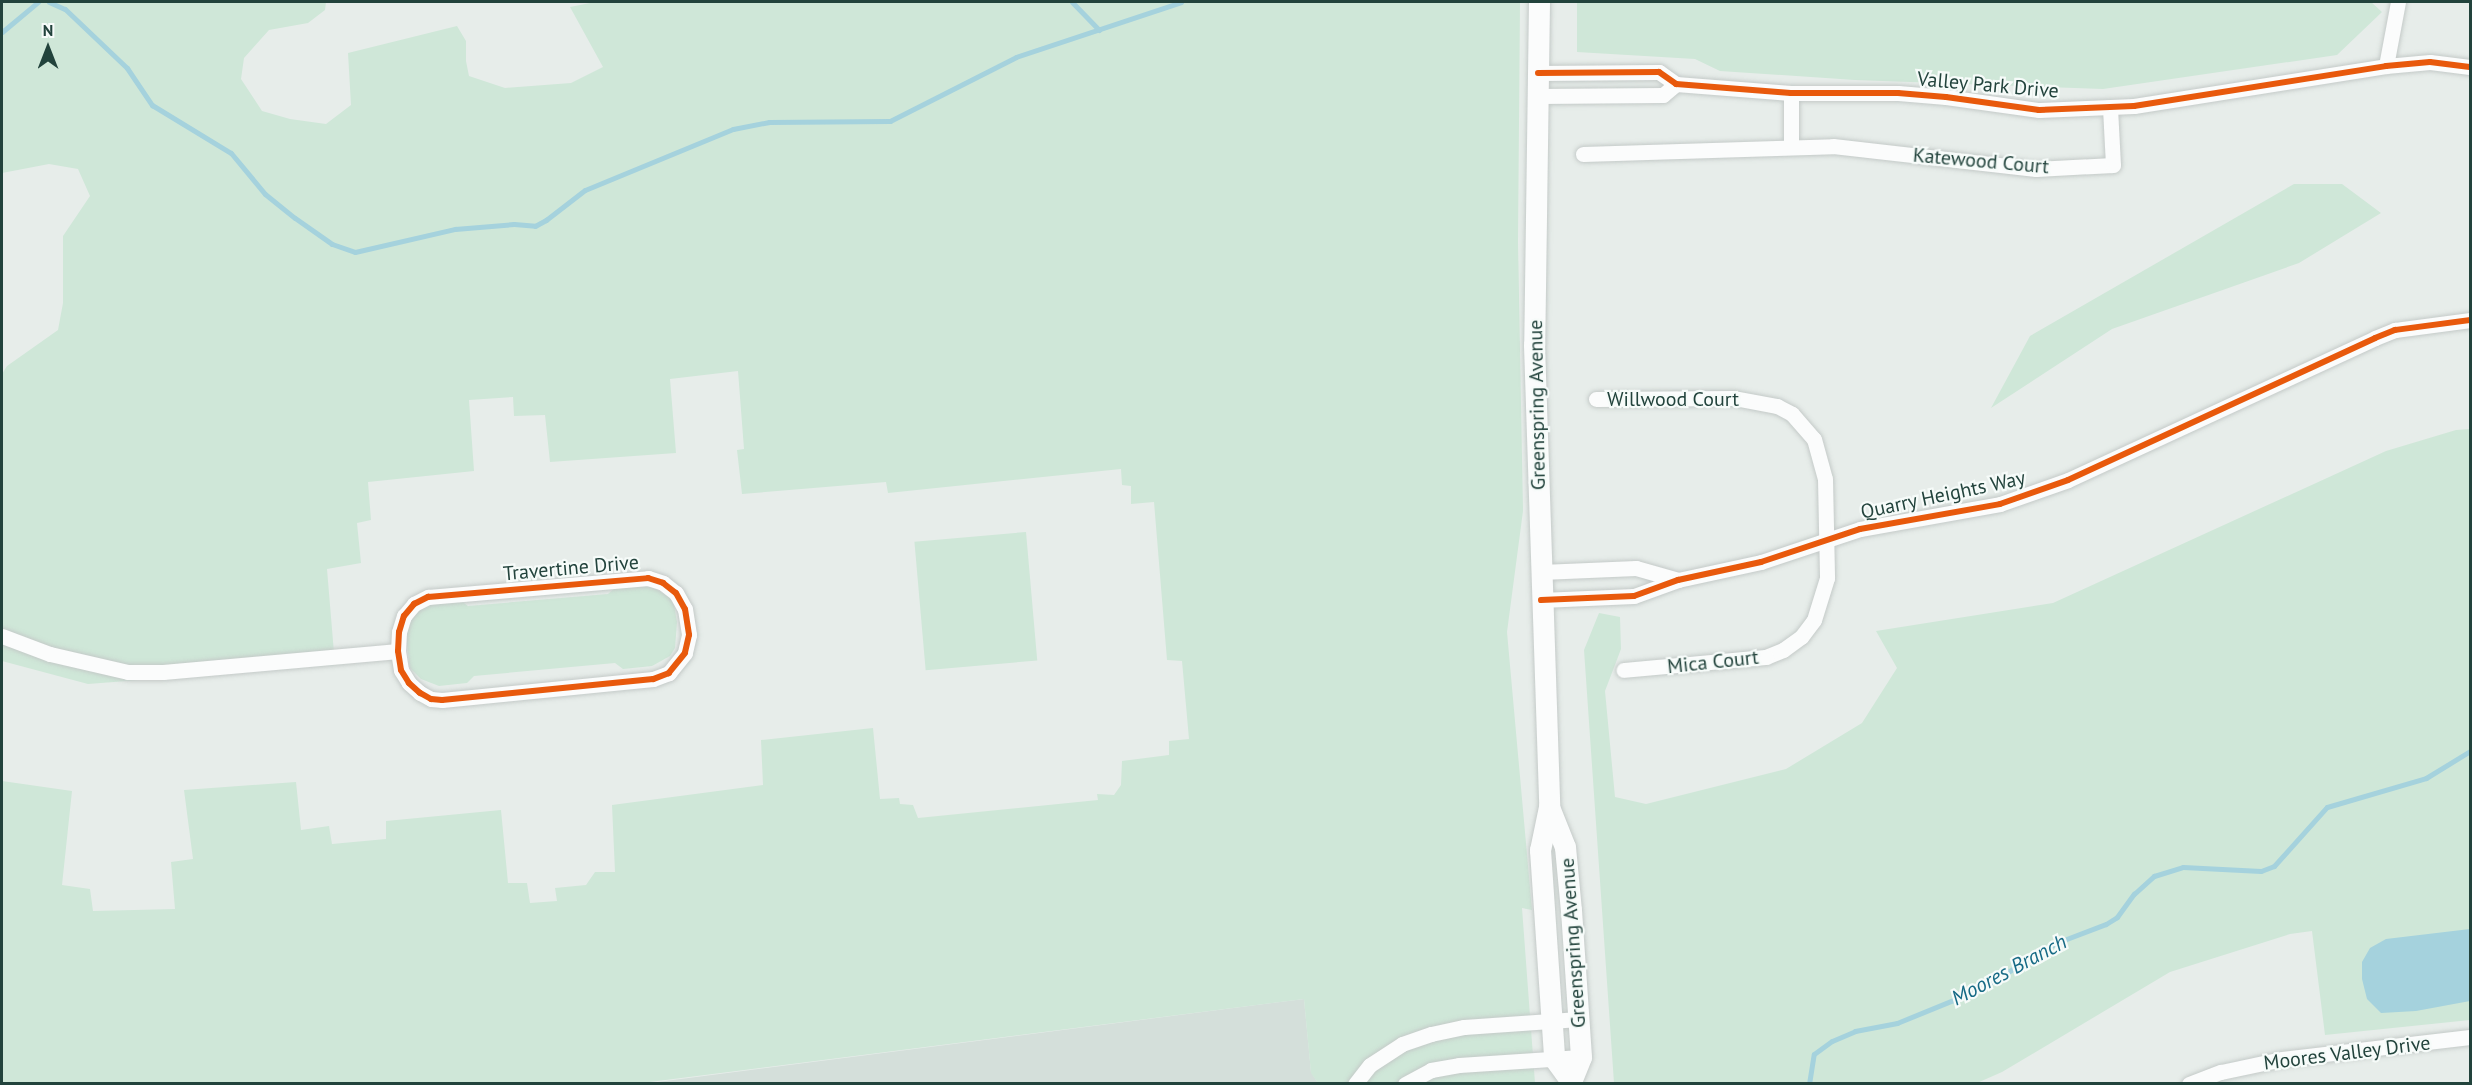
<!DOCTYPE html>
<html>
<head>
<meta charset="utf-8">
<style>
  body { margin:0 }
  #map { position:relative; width:2472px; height:1085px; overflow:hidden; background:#e7edea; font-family:"PT Sans",sans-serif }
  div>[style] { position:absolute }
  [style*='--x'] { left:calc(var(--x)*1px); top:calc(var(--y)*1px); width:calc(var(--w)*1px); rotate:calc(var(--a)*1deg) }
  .built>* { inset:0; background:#d4dfda }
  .green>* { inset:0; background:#cfe7d8; transform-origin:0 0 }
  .water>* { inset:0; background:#a5d2dd }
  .stream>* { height:5px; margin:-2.5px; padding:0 2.5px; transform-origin:2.5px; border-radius:2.5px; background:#a5d2dd }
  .roads { filter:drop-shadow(0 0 2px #c4cac8) drop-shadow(0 0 2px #c4cac8) }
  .street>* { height:15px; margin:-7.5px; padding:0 7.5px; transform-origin:7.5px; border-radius:7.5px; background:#fbfcfc }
  .secondary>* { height:21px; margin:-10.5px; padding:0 10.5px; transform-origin:10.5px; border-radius:10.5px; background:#fbfcfc }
  .cycleway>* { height:6px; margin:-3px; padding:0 3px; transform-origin:3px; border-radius:3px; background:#e8590c }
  span { translate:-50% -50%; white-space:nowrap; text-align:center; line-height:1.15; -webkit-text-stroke:4.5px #f6fbf9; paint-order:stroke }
  .street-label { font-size:20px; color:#22433c }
  .water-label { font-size:21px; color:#166a85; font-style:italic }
  .frame { position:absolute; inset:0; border:3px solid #22433c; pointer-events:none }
  .north { position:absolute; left:18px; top:18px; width:60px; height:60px; -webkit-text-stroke:4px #f6fbf9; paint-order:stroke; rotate:0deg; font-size:16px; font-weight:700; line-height:24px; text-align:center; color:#22433c }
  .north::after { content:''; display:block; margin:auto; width:21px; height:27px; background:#22433c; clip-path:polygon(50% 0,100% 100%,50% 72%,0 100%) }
</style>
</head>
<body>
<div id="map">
  <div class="built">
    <i style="clip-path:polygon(1304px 999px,1311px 1072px,1318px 1083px,642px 1084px)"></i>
  </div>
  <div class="green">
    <i style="clip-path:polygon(2px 2px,326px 2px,325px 10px,308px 23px,269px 30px,244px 58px,241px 79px,262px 111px,290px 119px,326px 124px,351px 105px,348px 53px,457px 26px,466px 41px,466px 61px,469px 76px,505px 88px,571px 83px,603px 67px,570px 7px,595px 2px,1520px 2px,1518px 242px,1523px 511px,1507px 632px,1532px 910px,1522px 908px,1535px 1083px,1318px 1083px,1311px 1073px,1304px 999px,642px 1083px,2px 1083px,2px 781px,72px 791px,62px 885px,90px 889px,93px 911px,175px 909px,171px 862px,193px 859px,184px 790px,296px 782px,301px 830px,329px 826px,332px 844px,386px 839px,386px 821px,501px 810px,508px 883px,527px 883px,530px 903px,557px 901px,555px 888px,586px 885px,595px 872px,615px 872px,612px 805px,763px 785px,761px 740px,873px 728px,880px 799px,899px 798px,900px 804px,913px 805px,918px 818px,1098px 800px,1097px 794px,1114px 795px,1121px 785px,1122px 761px,1169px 755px,1169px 741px,1189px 739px,1182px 661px,1167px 660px,1154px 502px,1131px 504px,1131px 486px,1122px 485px,1121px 469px,888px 493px,886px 482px,742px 494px,737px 450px,744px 449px,738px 371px,670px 379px,676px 453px,550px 462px,545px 415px,514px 416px,513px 397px,469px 400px,474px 471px,368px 482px,371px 520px,357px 523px,361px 563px,327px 569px,335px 665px,88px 684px,2px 661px,2px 374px,7px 366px,58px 330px,63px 303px,63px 236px,90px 196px,78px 169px,49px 164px,2px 173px)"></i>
    <i style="clip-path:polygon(1577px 2px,2371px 2px,2382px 12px,2337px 55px,2103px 89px,1855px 80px,1720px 71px,1695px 59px,1577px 52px)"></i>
    <i style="clip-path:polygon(2294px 184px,2342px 184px,2381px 213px,2299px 263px,2112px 329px,1991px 408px,2030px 336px)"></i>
    <i style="clip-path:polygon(2470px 429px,2470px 1020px,2325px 1035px,2312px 931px,2290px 934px,2170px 972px,2002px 1072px,1977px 1083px,1614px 1083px,1584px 650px,1599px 613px,1620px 617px,1621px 649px,1605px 691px,1615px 797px,1646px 804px,1786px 769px,1862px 723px,1897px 668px,1876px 631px,2053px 603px,2386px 451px,2456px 430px)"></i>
    <i style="left:1026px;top:532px;width:129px;height:112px;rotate:85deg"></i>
    <i style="clip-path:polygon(649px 585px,669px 597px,674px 605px,677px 622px,675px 648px,670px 656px,652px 666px,623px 669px,615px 663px,474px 676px,467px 683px,439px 686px,421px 679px,410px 668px,406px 636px,411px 617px,424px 606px,460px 600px,468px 606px,608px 594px,616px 587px)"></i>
  </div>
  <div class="water">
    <i style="clip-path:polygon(2470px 929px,2470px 1001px,2416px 1011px,2381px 1013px,2367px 999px,2362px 979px,2362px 962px,2370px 948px,2386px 939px)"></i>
  </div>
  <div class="stream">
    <i style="--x:49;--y:2;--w:17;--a:24"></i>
    <i style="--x:65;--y:9;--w:86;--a:43.6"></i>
    <i style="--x:127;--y:68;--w:45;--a:56"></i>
    <i style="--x:152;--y:105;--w:92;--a:31.3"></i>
    <i style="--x:231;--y:153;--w:53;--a:50.3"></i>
    <i style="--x:265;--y:194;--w:38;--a:39"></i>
    <i style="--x:295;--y:218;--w:45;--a:35.1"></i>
    <i style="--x:332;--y:244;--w:24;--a:19"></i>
    <i style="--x:355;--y:252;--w:103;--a:-13"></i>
    <i style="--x:455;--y:229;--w:59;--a:-4.8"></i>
    <i style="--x:514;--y:224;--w:21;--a:5"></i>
    <i style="--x:535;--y:226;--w:13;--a:-29"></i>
    <i style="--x:546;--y:220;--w:49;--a:-37.6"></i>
    <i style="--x:585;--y:190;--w:160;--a:-22.4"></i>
    <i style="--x:733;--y:129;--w:37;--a:-11"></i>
    <i style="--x:769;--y:122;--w:121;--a:-0.5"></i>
    <i style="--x:890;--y:121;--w:141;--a:-26.9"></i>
    <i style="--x:1016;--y:57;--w:174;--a:-18.4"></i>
    <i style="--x:1072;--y:2;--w:39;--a:46"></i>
    <i style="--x:2;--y:32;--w:47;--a:-39.8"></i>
    <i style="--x:1809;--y:1084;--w:30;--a:-81"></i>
    <i style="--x:1814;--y:1054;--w:22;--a:-36"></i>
    <i style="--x:1832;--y:1041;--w:25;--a:-23"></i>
    <i style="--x:1855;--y:1031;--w:43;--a:-10.8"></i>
    <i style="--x:1897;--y:1023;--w:87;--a:-22.2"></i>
    <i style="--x:1978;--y:990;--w:91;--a:-31.1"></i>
    <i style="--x:2056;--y:943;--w:53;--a:-20.8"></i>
    <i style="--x:2106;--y:924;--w:13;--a:-32"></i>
    <i style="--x:2117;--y:917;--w:29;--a:-54"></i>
    <i style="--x:2134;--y:894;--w:27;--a:-42"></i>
    <i style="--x:2154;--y:876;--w:30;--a:-17"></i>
    <i style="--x:2183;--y:867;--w:78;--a:2.9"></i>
    <i style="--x:2261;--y:871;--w:14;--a:-21"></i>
    <i style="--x:2274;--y:866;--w:79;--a:-48.1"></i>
    <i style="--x:2327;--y:807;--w:103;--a:-16.3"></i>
    <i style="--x:2426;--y:778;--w:52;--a:-31.5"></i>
  </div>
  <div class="roads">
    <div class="street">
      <i style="--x:2386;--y:66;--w:65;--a:-79.4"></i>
      <i style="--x:1538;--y:73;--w:121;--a:-0.5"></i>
      <i style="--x:1659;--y:72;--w:21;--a:35"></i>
      <i style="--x:1676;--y:84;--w:115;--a:4.5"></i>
      <i style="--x:1791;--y:93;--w:107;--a:0"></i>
      <i style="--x:1898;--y:93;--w:48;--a:4.8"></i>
      <i style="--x:1946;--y:97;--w:94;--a:8"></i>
      <i style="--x:2039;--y:110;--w:95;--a:-2.4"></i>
      <i style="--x:2134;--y:106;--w:255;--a:-9"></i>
      <i style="--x:2386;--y:66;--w:44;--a:-5.2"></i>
      <i style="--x:2430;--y:62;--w:40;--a:7.1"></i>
      <i style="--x:1538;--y:96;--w:125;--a:-0.5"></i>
      <i style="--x:1663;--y:95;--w:17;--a:-40"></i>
      <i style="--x:1791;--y:146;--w:53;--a:-90"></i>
      <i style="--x:1583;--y:154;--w:250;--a:-1.8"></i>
      <i style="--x:1833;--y:146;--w:204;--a:6.5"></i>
      <i style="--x:2036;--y:169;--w:77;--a:-3"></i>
      <i style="--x:2113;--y:165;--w:58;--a:-93"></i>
      <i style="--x:1596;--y:399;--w:138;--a:-0.4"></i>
      <i style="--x:1734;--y:398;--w:44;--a:10.5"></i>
      <i style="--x:1777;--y:406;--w:17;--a:28"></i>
      <i style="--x:1792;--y:414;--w:33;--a:49"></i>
      <i style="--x:1814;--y:439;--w:41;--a:74.6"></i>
      <i style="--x:1825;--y:479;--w:99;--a:88.8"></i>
      <i style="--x:1827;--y:578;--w:44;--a:107.2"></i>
      <i style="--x:1814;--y:620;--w:21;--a:127"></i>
      <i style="--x:1801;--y:637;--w:22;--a:144"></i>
      <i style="--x:1783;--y:650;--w:18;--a:158"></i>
      <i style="--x:1766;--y:657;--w:143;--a:174.8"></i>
      <i style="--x:1541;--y:572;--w:95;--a:-2.4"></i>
      <i style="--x:1636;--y:568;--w:44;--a:15.9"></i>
      <i style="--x:648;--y:578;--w:16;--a:18"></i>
      <i style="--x:663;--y:583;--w:16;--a:38"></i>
      <i style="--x:676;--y:593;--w:18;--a:61"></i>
      <i style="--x:685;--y:609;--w:26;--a:81"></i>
      <i style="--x:689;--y:635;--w:18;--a:103"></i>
      <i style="--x:685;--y:653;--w:26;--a:129"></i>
      <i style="--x:669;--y:673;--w:17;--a:159"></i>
      <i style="--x:653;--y:679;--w:212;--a:174.3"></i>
      <i style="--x:442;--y:700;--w:11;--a:-175"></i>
      <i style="--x:431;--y:699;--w:13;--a:-151"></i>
      <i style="--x:420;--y:693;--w:15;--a:-138"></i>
      <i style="--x:409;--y:683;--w:15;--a:-122"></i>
      <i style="--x:401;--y:670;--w:19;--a:-99"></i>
      <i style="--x:398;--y:651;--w:19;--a:-87"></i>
      <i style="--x:399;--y:632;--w:17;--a:-73"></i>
      <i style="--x:404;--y:616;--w:16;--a:-50"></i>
      <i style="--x:414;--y:604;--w:16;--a:-27"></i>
      <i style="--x:428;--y:597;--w:221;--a:-4.9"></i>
      <i style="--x:1541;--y:600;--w:93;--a:-2.5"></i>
      <i style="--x:1634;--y:596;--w:47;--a:-20"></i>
      <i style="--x:1678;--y:580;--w:85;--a:-12.2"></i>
      <i style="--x:1761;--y:562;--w:104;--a:-18.4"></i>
      <i style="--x:1860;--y:529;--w:142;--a:-10.1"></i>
      <i style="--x:2000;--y:504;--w:72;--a:-19.4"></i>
      <i style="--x:2068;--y:480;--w:338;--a:-24.8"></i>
      <i style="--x:2375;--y:338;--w:22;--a:-22"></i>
      <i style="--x:2395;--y:330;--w:76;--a:-7.6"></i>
      <i style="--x:2;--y:636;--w:51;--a:20.6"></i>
      <i style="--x:50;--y:654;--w:80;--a:13"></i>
      <i style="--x:128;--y:672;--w:35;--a:0"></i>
      <i style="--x:163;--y:672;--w:236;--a:-5.1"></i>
      <i style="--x:1355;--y:1084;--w:24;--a:-52"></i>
      <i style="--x:1370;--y:1065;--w:38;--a:-33"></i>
      <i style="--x:1402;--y:1044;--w:31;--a:-19"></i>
      <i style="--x:1431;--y:1034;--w:34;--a:-12"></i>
      <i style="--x:1464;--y:1027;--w:115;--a:-4"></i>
      <i style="--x:1405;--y:1084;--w:30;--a:-28"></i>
      <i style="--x:1431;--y:1070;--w:28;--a:-10"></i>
      <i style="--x:1459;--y:1065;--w:122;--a:-3.8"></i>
      <i style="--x:2189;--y:1084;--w:34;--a:-21"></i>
      <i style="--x:2221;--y:1072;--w:62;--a:-12"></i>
      <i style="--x:2282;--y:1059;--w:189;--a:-6.7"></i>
    </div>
    <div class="secondary">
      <i style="--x:1539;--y:2;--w:343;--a:90.8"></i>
      <i style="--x:1534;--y:345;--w:462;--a:88.1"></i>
      <i style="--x:1549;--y:807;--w:44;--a:101.8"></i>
      <i style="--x:1540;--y:850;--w:208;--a:86.1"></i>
      <i style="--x:1554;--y:1058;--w:26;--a:54"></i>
      <i style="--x:1549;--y:807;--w:43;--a:68.2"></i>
      <i style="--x:1565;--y:847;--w:63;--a:84.6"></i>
      <i style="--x:1571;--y:910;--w:147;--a:86.1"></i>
      <i style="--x:1581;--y:1057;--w:29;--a:112"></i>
    </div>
  </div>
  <div class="cycleway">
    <i style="--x:1538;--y:73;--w:121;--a:-0.5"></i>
    <i style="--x:1659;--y:72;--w:21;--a:35"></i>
    <i style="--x:1676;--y:84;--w:115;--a:4.5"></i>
    <i style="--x:1791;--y:93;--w:107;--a:0"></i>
    <i style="--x:1898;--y:93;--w:48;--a:4.8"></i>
    <i style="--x:1946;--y:97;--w:94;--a:8"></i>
    <i style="--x:2039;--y:110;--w:95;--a:-2.4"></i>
    <i style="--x:2134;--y:106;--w:255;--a:-9"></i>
    <i style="--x:2386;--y:66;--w:44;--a:-5.2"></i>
    <i style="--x:2430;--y:62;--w:40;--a:7.1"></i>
    <i style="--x:648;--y:578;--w:16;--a:18"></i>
    <i style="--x:663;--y:583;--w:16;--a:38"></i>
    <i style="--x:676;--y:593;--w:18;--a:61"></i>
    <i style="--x:685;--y:609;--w:26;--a:81"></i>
    <i style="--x:689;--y:635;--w:18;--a:103"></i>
    <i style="--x:685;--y:653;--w:26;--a:129"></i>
    <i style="--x:669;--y:673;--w:17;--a:159"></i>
    <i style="--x:653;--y:679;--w:212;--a:174.3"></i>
    <i style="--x:442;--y:700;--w:11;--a:-175"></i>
    <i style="--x:431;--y:699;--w:13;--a:-151"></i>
    <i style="--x:420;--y:693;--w:15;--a:-138"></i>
    <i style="--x:409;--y:683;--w:15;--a:-122"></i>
    <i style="--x:401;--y:670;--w:19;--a:-99"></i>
    <i style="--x:398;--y:651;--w:19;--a:-87"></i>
    <i style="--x:399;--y:632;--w:17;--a:-73"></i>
    <i style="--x:404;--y:616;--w:16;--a:-50"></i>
    <i style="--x:414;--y:604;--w:16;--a:-27"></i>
    <i style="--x:428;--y:597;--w:221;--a:-4.9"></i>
    <i style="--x:1541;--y:600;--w:93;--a:-2.5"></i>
    <i style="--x:1634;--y:596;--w:47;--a:-20"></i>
    <i style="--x:1678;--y:580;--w:85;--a:-12.2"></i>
    <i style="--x:1761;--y:562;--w:104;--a:-18.4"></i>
    <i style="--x:1860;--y:529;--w:142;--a:-10.1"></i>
    <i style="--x:2000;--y:504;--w:72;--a:-19.4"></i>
    <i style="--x:2068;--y:480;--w:338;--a:-24.8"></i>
    <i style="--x:2375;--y:338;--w:22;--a:-22"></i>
    <i style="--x:2395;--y:330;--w:76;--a:-7.6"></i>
  </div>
  <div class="street-label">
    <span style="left:1988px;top:85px;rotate:5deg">Valley Park Drive</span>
    <span style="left:1981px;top:161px;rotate:5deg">Katewood Court</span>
    <span style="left:1673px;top:399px">Willwood Court</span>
    <span style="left:1537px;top:405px;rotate:-91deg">Greenspring Avenue</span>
    <span style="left:1943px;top:495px;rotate:-12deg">Quarry Heights Way</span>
    <span style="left:571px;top:568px;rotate:-5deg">Travertine Drive</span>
    <span style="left:1713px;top:662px;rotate:-6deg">Mica Court</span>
    <span style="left:1573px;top:943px;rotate:-94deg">Greenspring Avenue</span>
    <span style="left:2347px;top:1053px;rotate:-7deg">Moores Valley Drive</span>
  </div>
  <div class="water-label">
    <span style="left:2009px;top:970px;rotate:-28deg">Moores Branch</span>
  </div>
  <div class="frame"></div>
  <div class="north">N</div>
</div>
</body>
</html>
